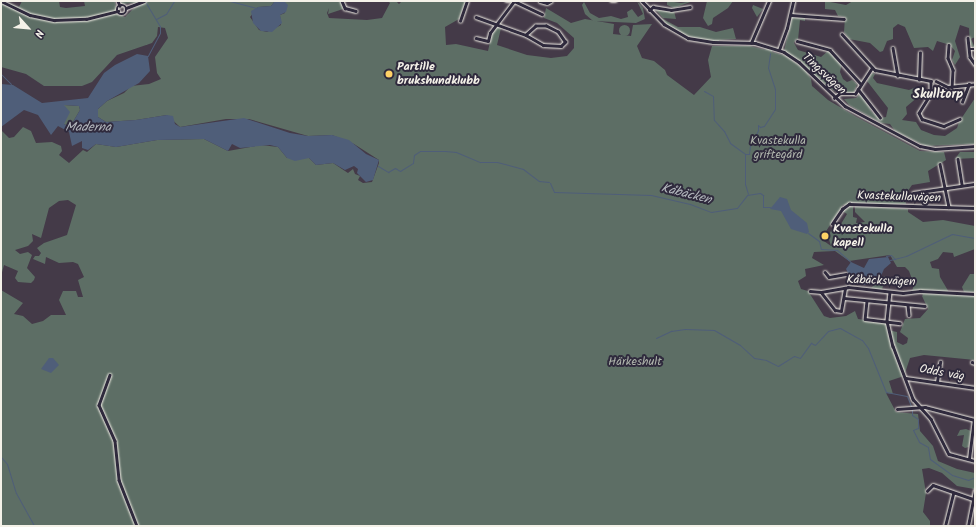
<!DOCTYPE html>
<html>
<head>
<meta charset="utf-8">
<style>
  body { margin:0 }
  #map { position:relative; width:976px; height:527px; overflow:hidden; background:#443a48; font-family:Kalam,sans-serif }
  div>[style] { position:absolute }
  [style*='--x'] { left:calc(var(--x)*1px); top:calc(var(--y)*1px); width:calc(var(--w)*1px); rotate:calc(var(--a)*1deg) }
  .green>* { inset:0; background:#5d6e65 }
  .round { border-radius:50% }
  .water>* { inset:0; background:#4f5e79 }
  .stream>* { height:1px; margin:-0.5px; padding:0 0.5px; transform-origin:0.5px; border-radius:0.5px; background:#4f5e79 }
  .roads { filter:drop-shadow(0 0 1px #f4f1e8) drop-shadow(0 0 1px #f4f1e8) }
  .minor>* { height:2.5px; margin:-1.25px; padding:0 1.25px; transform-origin:1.25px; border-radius:1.25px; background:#2f2a3d }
  .minor>.ring { margin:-1.25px; padding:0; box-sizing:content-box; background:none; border:2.5px solid #2f2a3d; border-radius:50% }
  .dots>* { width:11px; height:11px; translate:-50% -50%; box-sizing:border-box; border:2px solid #2f2a3d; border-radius:50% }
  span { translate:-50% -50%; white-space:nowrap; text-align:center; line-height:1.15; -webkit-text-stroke:4px #2f2a3d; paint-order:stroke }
  .poi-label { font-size:12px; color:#f4f1e8; font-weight:700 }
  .left { translate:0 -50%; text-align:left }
  .street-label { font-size:12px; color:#f4f1e8 }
  .park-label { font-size:12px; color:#b0b6ad }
  .neighbourhood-label { font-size:13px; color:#f4f1e8; font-weight:700 }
  .water-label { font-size:13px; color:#b2b6bc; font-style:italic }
  .frame { position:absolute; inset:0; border:2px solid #f4f1e8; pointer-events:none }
  .north { position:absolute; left:8px; top:8px; width:40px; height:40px; -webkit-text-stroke:3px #2f2a3d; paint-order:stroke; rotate:117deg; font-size:11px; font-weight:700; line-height:16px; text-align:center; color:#f4f1e8 }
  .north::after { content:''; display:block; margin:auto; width:14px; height:18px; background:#f4f1e8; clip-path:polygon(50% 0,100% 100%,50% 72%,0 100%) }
</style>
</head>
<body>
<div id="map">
  <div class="green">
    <i style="clip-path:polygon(evenodd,1px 1px,19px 7px,22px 1px,59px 1px,60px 7px,66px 8px,85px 6px,84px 1px,115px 1px,117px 14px,125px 17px,136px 6px,133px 3px,123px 4px,120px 1px,275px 1px,271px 6px,258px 7px,250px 17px,259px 30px,267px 32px,281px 25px,280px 15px,285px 13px,284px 1px,341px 1px,343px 9px,328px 14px,329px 8px,327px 13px,329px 18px,367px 20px,382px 18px,390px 3px,388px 1px,396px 1px,399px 4px,402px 1px,466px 1px,459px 19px,445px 27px,446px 45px,456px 44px,488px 51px,492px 33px,497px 26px,501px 28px,497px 45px,527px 55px,551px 58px,567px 56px,574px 48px,574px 38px,557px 23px,544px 18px,546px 8px,571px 23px,585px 19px,614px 24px,613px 34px,631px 36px,633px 25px,652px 24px,637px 46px,642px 58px,654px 61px,665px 70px,667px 75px,694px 95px,711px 77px,708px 60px,712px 46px,750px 46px,766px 50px,763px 46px,773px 49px,772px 52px,787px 56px,806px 71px,811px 79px,812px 86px,828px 100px,855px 116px,920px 151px,944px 152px,946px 160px,928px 171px,930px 182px,912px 185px,905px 195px,906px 204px,843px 205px,821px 239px,831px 246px,828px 236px,836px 222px,841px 224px,847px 214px,841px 210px,848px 206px,853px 206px,853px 217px,857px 218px,856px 223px,865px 222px,855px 212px,855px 206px,908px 209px,908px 212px,923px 222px,943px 220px,975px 226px,975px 249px,954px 257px,953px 253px,943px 252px,938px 259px,930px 262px,932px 268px,939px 269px,940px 277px,950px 294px,975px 295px,975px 360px,924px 355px,910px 358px,904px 376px,889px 381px,893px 394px,886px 393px,896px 412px,918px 414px,920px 431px,933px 446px,938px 461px,957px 469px,975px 473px,974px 489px,957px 486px,942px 473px,929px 468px,922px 469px,926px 493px,923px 512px,930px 521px,930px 526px,932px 526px,1px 526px,1px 290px,23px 303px,14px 314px,23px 316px,32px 324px,43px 321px,51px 315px,66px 315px,59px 300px,63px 291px,76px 291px,78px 297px,83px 297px,78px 280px,84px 277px,78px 264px,73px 262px,59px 263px,46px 257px,45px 264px,33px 259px,35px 256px,39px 256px,41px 253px,37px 248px,44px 243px,67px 235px,76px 205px,68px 200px,59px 201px,49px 208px,41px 238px,32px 234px,33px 241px,28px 246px,15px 250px,20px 254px,28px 252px,32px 255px,27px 268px,35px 277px,34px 280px,31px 283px,18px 282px,15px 278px,18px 271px,4px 265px,1px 276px,1px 130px,9px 138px,14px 137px,23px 127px,31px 131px,36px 143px,52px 142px,61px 146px,62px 151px,59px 155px,69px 163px,83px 150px,87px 152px,96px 144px,116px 147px,157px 140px,204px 139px,228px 151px,261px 145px,278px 147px,287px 158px,309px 158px,316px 165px,333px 163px,348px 173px,353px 169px,355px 174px,360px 176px,358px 180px,363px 183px,372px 182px,379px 163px,379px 160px,354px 144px,332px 135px,308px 136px,249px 119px,226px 119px,180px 127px,167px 115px,136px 120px,106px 122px,98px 117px,98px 109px,107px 101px,124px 93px,131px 86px,149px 84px,161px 79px,157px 73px,155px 57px,168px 38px,165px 28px,158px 27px,157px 36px,152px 43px,117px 55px,92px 82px,82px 86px,44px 86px,26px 74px,1px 67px,1px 1px,835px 251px,849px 261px,890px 255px,897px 267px,905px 267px,909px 271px,914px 285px,912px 291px,919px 290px,923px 295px,922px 296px,928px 309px,920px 318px,905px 319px,900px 332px,908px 338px,907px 343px,903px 345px,897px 342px,897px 332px,888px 330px,886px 323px,858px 319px,855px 311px,846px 316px,830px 318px,824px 316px,808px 291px,801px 289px,798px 281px,806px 276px,805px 269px,824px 265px,812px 258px,814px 252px,835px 251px)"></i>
    <i style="clip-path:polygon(637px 1px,643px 8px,645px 19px,636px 23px,593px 21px,585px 14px,582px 5px,584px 2px,590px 13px,599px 18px,611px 16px,621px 19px,628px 17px,627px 12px,632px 9px,638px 17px,643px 14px)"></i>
    <i style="clip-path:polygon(667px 1px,681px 3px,693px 1px,674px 8px,667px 5px)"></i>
    <i style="clip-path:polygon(707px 1px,733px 1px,728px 8px,713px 18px,712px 24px,708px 26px,703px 18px)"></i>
    <i style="clip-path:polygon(825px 1px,846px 5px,853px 1px,975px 1px,975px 37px,971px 39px,975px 48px,970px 45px,969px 28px,960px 25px,955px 41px,960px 57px,955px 65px,952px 60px,955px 51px,950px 45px,937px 41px,933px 51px,928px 47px,914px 48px,905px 27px,898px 24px,893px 28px,893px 39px,887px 41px,883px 51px,880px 52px,870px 43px,849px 39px,844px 32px,845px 17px,838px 16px,835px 10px,825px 9px)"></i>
    <i style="clip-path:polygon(753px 5px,763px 9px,757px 17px,752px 8px)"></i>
    <i style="clip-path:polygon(654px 8px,674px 11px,676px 19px,663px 18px)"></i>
    <i style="clip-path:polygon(792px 17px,805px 17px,805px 21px,800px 20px,798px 40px,796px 39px,794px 43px,798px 50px,821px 57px,828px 51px,833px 54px,842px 63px,840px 72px,843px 79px,847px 82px,852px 80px,857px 84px,854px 93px,834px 91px,784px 51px)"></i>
    <i style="clip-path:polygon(661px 18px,678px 27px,700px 27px,716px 32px,733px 28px,736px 39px,719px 40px,719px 42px,695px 39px,672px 29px)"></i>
    <i class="round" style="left:618.5px;top:24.5px;width:11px;height:11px"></i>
    <i style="clip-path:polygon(872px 73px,875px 74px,873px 78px,877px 83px,909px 90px,916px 87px,921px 89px,919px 96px,906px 107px,907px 114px,902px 120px,916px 122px,921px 130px,934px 135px,945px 136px,957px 128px,959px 122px,975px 98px,975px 144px,925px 146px,895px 131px,890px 124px,881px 123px,849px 105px,844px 99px,856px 98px,861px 93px,872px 112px,880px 118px,886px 117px,888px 108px,867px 81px)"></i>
    <i style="clip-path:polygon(64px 105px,79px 106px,80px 110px,70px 127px,64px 124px)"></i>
    <i style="clip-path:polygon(960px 152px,975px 152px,975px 158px,955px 159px)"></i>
    <i style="clip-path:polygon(970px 274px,975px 274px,975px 292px,964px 292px,962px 287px)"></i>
    <i style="clip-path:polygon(885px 276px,882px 290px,871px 288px,879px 280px)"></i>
    <i style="clip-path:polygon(966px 429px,971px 431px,969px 447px,965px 448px,962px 446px,964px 435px,957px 436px,960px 430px)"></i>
  </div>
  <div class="water">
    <i style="clip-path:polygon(275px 1px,284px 1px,288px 5px,286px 12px,280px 15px,282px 23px,272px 32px,261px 31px,253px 23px,251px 11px,258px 7px,271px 6px)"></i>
    <i style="clip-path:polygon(evenodd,137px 54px,148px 56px,150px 71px,139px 83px,107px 101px,98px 109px,98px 117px,106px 122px,136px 120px,167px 115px,173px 116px,175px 124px,180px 127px,244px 118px,290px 133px,308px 136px,332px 135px,349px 140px,366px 154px,379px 160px,373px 180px,366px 182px,357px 173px,358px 169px,354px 166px,345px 170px,333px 163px,316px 165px,309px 158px,295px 161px,287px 158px,278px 147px,270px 145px,240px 148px,232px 144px,228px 151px,204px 139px,157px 140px,116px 147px,96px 144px,88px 150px,82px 148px,82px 141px,72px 146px,69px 132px,58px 126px,51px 135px,38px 115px,24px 110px,1px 127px,1px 84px,13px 85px,42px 103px,88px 98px,104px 73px,115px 65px,137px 54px,64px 105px,79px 106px,80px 110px,70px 127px,64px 124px,70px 112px,64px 105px)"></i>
    <i style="clip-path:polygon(780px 197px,787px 199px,791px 210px,807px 223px,809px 232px,807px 234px,791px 229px,781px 211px,770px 209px)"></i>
    <i style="clip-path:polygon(888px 257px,891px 263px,884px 269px,881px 276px,874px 278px,869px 285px,854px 285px,846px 269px,851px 262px,864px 268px,869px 259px)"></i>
    <i style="clip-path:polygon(49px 358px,53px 358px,59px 365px,51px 373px,41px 369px)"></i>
  </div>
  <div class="stream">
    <i style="--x:230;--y:1;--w:27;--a:15"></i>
    <i style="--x:146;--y:3;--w:27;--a:59"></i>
    <i style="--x:160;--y:26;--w:7;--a:90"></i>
    <i style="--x:160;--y:33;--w:26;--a:118"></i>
    <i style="--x:156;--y:19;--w:11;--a:-27"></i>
    <i style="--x:166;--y:14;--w:15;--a:-58"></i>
    <i style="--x:1;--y:74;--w:14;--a:45"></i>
    <i style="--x:704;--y:91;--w:10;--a:29"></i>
    <i style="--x:713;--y:96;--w:24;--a:88"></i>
    <i style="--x:714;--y:120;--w:15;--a:48"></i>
    <i style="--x:724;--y:131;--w:13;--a:63"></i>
    <i style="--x:730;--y:143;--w:19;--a:36"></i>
    <i style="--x:745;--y:154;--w:30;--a:90"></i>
    <i style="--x:745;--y:184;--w:10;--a:73"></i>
    <i style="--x:745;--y:154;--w:4;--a:0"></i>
    <i style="--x:749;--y:154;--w:8;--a:-83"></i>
    <i style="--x:750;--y:146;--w:18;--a:-63"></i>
    <i style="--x:758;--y:130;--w:5;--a:-90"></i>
    <i style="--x:758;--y:125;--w:3;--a:45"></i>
    <i style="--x:760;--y:127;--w:4;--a:-14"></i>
    <i style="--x:764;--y:126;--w:20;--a:-57"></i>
    <i style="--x:775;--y:109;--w:20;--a:-90"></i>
    <i style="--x:775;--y:89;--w:22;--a:-108"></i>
    <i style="--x:768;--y:68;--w:15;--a:-82"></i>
    <i style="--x:378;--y:166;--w:12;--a:31"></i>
    <i style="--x:388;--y:172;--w:8;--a:-30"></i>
    <i style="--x:395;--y:168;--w:6;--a:31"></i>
    <i style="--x:400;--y:171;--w:15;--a:-32"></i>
    <i style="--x:413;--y:163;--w:8;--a:-83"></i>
    <i style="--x:414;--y:155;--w:7;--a:-34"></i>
    <i style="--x:420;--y:151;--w:25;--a:0"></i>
    <i style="--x:445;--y:151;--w:11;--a:5"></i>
    <i style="--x:456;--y:152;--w:26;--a:23"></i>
    <i style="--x:480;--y:162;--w:17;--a:0"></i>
    <i style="--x:497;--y:162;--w:27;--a:15"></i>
    <i style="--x:523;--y:169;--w:20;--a:37"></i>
    <i style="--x:539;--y:181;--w:10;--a:6"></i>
    <i style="--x:550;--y:183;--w:10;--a:66"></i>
    <i style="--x:554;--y:192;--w:97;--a:1.8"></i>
    <i style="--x:651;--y:195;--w:40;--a:13"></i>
    <i style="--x:690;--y:204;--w:22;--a:21"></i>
    <i style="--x:711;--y:212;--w:26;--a:-9"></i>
    <i style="--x:737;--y:208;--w:16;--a:-52"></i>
    <i style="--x:747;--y:195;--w:13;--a:-9"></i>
    <i style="--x:760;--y:193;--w:4;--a:34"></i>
    <i style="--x:763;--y:195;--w:12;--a:90"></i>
    <i style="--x:763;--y:207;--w:7;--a:0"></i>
    <i style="--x:808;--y:233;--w:14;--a:36"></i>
    <i style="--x:819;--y:241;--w:8;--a:76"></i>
    <i style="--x:821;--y:249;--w:16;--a:4"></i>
    <i style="--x:837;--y:250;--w:18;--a:41"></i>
    <i style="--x:886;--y:256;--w:5;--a:-11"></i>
    <i style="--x:891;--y:255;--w:6;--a:45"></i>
    <i style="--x:890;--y:260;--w:16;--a:-14"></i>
    <i style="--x:906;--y:256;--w:51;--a:-25.6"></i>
    <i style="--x:952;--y:234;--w:23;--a:10"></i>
    <i style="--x:656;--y:338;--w:17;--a:-25"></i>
    <i style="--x:671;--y:331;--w:14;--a:-8"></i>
    <i style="--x:685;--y:329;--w:29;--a:2"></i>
    <i style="--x:714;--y:330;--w:30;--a:30"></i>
    <i style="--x:740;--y:345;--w:19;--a:43"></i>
    <i style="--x:754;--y:358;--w:12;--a:9"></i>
    <i style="--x:766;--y:360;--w:13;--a:27"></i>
    <i style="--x:778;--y:366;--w:19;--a:-32"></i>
    <i style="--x:794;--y:356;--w:6;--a:18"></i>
    <i style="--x:800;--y:358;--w:19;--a:-54"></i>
    <i style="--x:811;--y:343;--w:4;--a:27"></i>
    <i style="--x:815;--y:345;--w:19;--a:-47"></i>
    <i style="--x:828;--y:331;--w:12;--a:-14"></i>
    <i style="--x:840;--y:328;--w:25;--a:29"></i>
    <i style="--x:862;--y:340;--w:10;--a:53"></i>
    <i style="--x:868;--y:348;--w:48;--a:67.8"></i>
    <i style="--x:886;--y:392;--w:21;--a:11"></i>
    <i style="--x:907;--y:396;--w:11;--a:68"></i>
    <i style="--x:912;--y:409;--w:6;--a:90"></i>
    <i style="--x:912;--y:415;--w:7;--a:34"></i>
    <i style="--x:918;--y:419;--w:9;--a:90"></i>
    <i style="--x:918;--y:428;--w:5;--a:158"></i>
    <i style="--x:913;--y:430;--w:13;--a:63"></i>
    <i style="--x:919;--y:442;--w:10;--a:29"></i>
    <i style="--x:928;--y:447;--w:12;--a:81"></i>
    <i style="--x:930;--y:459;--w:27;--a:36"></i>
    <i style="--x:952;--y:475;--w:17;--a:17"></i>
    <i style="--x:968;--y:480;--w:8;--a:-23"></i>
    <i style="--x:1;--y:457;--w:9;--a:49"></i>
    <i style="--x:7;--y:464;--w:30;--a:73"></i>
    <i style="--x:16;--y:493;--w:38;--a:61"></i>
  </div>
  <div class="roads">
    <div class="minor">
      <i style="--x:1;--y:1;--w:32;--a:26"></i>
      <i style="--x:30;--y:15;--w:25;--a:12"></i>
      <i style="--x:54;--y:20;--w:32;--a:-2"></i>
      <i style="--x:86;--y:19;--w:33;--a:-14"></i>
      <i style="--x:118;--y:1;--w:5;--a:68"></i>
      <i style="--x:342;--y:1;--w:8;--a:67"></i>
      <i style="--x:345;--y:8;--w:11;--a:15"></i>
      <i style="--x:506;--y:1;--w:4;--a:0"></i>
      <i style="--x:514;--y:1;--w:31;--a:25"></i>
      <i style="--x:540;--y:1;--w:7;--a:16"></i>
      <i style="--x:547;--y:3;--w:4;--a:-27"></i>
      <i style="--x:611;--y:1;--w:5;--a:0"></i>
      <i style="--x:642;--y:1;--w:32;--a:46"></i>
      <i style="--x:664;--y:24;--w:28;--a:30"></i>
      <i style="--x:688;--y:38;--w:25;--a:9"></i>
      <i style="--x:713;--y:42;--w:42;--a:1.4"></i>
      <i style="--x:755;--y:43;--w:30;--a:17"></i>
      <i style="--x:784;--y:52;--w:18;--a:34"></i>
      <i style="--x:799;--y:62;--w:64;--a:43.7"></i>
      <i style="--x:845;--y:106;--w:85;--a:28.1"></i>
      <i style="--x:920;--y:146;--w:15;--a:11"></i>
      <i style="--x:935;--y:149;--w:40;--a:-4.3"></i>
      <i class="ring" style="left:117.5px;top:5.5px;width:6.5px;height:6.5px"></i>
      <i style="--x:126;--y:8;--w:19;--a:-21"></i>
      <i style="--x:649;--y:10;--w:5;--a:-37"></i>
      <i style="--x:653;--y:7;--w:18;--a:9"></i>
      <i style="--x:671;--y:10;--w:19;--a:-9"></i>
      <i style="--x:791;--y:15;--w:53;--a:4.3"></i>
      <i style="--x:476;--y:17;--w:53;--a:19.8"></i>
      <i style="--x:526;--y:35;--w:20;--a:30"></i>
      <i style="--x:543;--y:45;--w:18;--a:3"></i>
      <i style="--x:561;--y:46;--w:6;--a:-45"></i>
      <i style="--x:565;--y:42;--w:12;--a:-125"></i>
      <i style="--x:558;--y:32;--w:13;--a:-153"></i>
      <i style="--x:546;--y:26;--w:10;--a:180"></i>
      <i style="--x:536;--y:26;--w:13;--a:138"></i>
      <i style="--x:460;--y:21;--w:21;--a:-71"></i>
      <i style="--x:842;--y:34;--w:49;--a:47.5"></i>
      <i style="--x:875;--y:70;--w:57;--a:11.1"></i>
      <i style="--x:931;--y:81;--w:13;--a:90"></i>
      <i style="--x:931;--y:94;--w:22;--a:122"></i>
      <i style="--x:919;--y:113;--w:7;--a:63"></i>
      <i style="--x:922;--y:119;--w:23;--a:18"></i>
      <i style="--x:944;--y:126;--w:17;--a:-24"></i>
      <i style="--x:476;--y:38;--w:12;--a:14"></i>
      <i style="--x:488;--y:41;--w:8;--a:-76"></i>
      <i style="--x:490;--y:33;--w:40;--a:-53"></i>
      <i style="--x:968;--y:38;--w:19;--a:84"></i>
      <i style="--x:970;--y:57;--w:9;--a:54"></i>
      <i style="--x:797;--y:41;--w:34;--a:15"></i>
      <i style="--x:830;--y:50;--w:46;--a:47.6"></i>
      <i style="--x:751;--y:43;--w:46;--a:-66.8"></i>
      <i style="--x:949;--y:45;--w:13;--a:94"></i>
      <i style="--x:948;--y:58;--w:13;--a:67"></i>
      <i style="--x:953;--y:70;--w:17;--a:93"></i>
      <i style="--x:893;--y:48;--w:28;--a:80"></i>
      <i style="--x:970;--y:49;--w:5;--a:0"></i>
      <i style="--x:779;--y:50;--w:23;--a:-70"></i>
      <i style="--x:787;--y:28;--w:28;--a:-77"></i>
      <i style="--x:919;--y:80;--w:27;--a:-88"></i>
      <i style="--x:936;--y:81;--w:13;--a:27"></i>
      <i style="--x:948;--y:87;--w:27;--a:-6"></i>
      <i style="--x:858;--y:89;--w:36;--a:52"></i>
      <i style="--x:834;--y:98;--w:6;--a:-39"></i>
      <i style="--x:839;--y:94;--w:16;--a:0"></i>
      <i style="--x:855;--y:94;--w:31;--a:-57"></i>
      <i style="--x:962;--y:102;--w:19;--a:-69"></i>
      <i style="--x:958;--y:159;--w:26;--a:81"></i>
      <i style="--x:940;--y:164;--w:44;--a:78.2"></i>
      <i style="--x:913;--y:193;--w:63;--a:-8.3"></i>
      <i style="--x:832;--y:224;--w:18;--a:-56"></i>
      <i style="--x:842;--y:209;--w:9;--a:-36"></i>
      <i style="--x:849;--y:204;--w:126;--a:1.8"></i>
      <i style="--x:825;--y:272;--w:6;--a:51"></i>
      <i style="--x:829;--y:277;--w:17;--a:-10"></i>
      <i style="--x:810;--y:291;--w:11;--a:5"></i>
      <i style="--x:821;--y:292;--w:27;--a:-10"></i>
      <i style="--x:848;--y:287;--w:55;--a:6.2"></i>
      <i style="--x:903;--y:293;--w:17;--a:-7"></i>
      <i style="--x:920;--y:291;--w:55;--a:3.1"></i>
      <i style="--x:821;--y:292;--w:23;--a:52"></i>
      <i style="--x:835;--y:310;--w:6;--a:9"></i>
      <i style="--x:841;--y:311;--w:23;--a:-80"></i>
      <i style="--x:890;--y:292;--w:29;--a:96"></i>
      <i style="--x:887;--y:321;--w:26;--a:77"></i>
      <i style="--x:893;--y:346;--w:57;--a:69.3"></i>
      <i style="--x:913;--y:399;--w:27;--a:48"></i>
      <i style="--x:931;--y:419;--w:39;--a:63"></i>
      <i style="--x:949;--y:454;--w:27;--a:15"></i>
      <i style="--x:844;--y:298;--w:81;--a:5.6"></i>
      <i style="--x:867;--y:301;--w:18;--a:96"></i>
      <i style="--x:865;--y:319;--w:35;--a:7"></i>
      <i style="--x:908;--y:305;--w:10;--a:84"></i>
      <i style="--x:972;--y:362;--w:3;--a:18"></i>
      <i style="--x:110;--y:375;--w:32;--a:110"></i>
      <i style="--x:99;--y:405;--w:39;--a:66"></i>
      <i style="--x:115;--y:441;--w:39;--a:84"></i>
      <i style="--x:119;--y:480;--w:49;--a:68.6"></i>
      <i style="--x:906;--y:378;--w:70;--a:8.2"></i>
      <i style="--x:937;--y:382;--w:20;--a:-81"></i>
      <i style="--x:897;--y:409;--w:28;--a:-4"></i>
      <i style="--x:925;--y:407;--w:52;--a:14.6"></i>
      <i style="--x:969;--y:459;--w:39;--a:-83"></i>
      <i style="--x:927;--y:491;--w:8;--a:-45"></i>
      <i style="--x:933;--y:485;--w:42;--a:19.3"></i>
      <i style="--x:945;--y:526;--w:33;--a:-76"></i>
      <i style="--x:968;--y:526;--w:36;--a:-79"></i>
    </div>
  </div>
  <div class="dots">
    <i style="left:389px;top:74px;background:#ffd166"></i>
    <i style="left:825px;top:236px;background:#ffd166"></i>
  </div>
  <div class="poi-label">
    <span class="left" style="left:397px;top:74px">Partille<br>brukshundklubb</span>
    <span class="left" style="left:833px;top:236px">Kvastekulla<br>kapell</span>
  </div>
  <div class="street-label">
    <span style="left:824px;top:74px;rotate:43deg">Tingsvägen</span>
    <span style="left:899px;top:197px;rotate:2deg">Kvastekullavägen</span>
    <span style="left:881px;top:281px;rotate:2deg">Kåbäcksvägen</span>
    <span style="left:942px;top:373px;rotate:10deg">Odds väg</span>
  </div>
  <div class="park-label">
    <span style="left:778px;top:148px">Kvastekulla<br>griftegård</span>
    <span style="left:635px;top:362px">Härkeshult</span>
  </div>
  <div class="neighbourhood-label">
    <span style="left:938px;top:95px">Skulltorp</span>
  </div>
  <div class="water-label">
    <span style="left:88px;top:128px">Maderna</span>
    <span style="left:686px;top:195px;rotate:14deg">Kåbäcken</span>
  </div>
  <div class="frame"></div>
  <div class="north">N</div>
</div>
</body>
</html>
